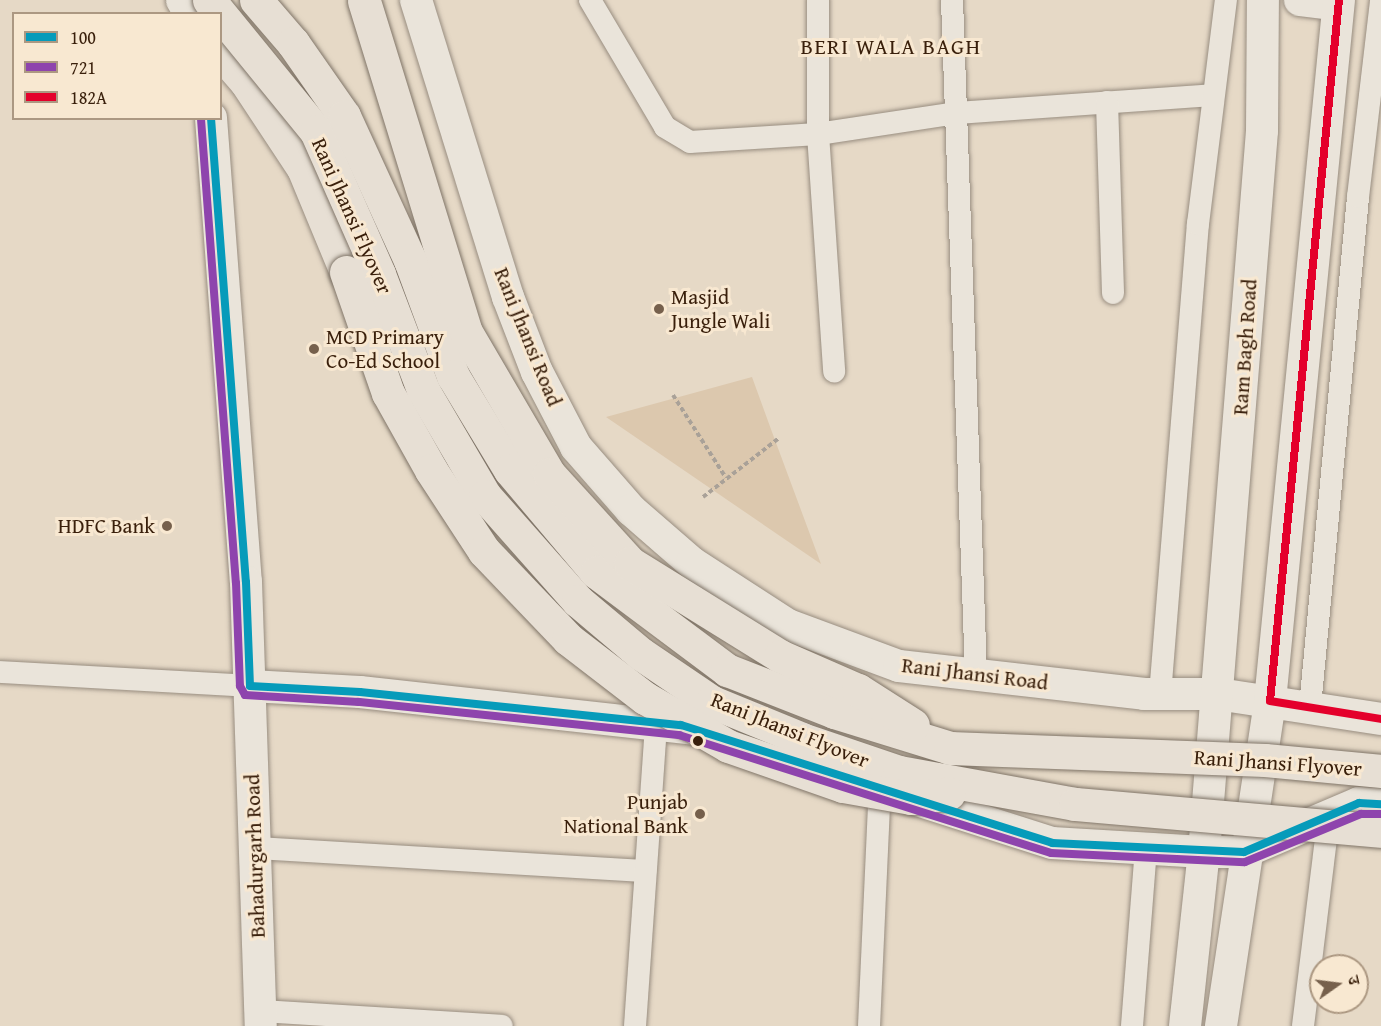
<!DOCTYPE html>
<html>
<head>
<meta charset="utf-8">
<style>
  body { margin:0 }
  #map { position:relative; width:1381px; height:1026px; overflow:hidden; background:#e6d9c6; font-family:"Gentium Book Plus","Noto Serif Devanagari",serif }
  div>[style] { position:absolute }
  [style*='--x'] { left:calc(var(--x)*1px); top:calc(var(--y)*1px); width:calc(var(--w)*1px); rotate:calc(var(--a)*1deg) }
  .green>* { inset:0; background:#dcc8ae }
  .path>* { height:4px; margin-top:-2px; transform-origin:0; background:repeating-linear-gradient(90deg,#a9a198 0 4.5px,transparent 0 7.5px) }
  .roads { filter:drop-shadow(0 0 2px #988d80) drop-shadow(0 0 2px #988d80) }
  .street>* { height:22px; margin:-11px; padding:0 11px; transform-origin:11px; border-radius:11px; background:#eae4da }
  .secondary>* { height:32px; margin:-16px; padding:0 16px; transform-origin:16px; border-radius:16px; background:#eae4da }
  .primary>* { height:33px; margin:-16.5px; padding:0 16.5px; transform-origin:16.5px; border-radius:16.5px; background:#e7dfd4 }
  .bridges { filter:drop-shadow(0 0 2px #7f7467) drop-shadow(0 0 2px #7f7467) }
  .primary-bridge>* { height:33px; margin:-16.5px; padding:0 16.5px; transform-origin:16.5px; border-radius:16.5px; background:#e7dfd4 }
  .bus-1>* { height:8px; margin:-4px; padding:0 4px; transform-origin:4px; border-radius:4px; background:#069bba }
  .bus-2>* { height:8px; margin:-4px; padding:0 4px; transform-origin:4px; border-radius:4px; background:#8e44ad }
  .bus-3>* { height:8px; margin:-4px; padding:0 4px; transform-origin:4px; border-radius:4px; background:#e4002b }
  .dots>* { width:16px; height:16px; translate:-50% -50%; box-sizing:border-box; border:3px solid #f8e8d1; border-radius:50% }
  span { translate:-50% -50%; white-space:nowrap; text-align:center; line-height:1.15; -webkit-text-stroke:6px #f8e8d1; paint-order:stroke }
  .street-label { font-size:21px; color:#391f0b }
  .poi-label { font-size:21px; color:#391f0b }
  .left { translate:0 -50%; text-align:left }
  .right { translate:-100% -50%; text-align:right }
  .neighbourhood-label { font-size:22px; color:#391f0b; letter-spacing:1.5px }
  .legend { position:absolute; left:12px; top:12px; width:210px; height:108px; box-sizing:border-box; background:#f8e8d1; border:2px solid #ac9882; margin:0; padding:8px 10px; list-style:none; font-size:18px; color:#391f0b }
  .legend li { display:flex; align-items:center; gap:12px; height:30px }
  .legend b { width:30px; border:2px solid #ac9882 }
  .north { position:absolute; left:1309px; top:954px; width:60px; height:60px; box-sizing:border-box; background:#f8e8d1; border:2px solid #ac9882; border-radius:50%; rotate:76deg; font-size:16px; font-weight:700; line-height:24px; text-align:center; color:#391f0b }
  .north::after { content:''; display:block; margin:auto; width:21px; height:27px; background:#76604c; clip-path:polygon(50% 0,100% 100%,50% 72%,0 100%) }
</style>
</head>
<body>
<div id="map">
  <div class="green">
    <i style="clip-path:polygon(752px 377px,772px 432px,821px 564px,606px 417px)"></i>
  </div>
  <div class="path">
    <i style="--x:673;--y:395;--w:98;--a:57.4"></i>
    <i style="--x:703;--y:497;--w:96;--a:-37.8"></i>
  </div>
  <div class="roads">
    <div class="street">
      <i style="--x:590;--y:0;--w:147;--a:59.4"></i>
      <i style="--x:665;--y:127;--w:29;--a:31"></i>
      <i style="--x:690;--y:142;--w:128;--a:-3.6"></i>
      <i style="--x:818;--y:134;--w:141;--a:-8.6"></i>
      <i style="--x:957;--y:113;--w:256;--a:-4"></i>
      <i style="--x:818;--y:0;--w:134;--a:90"></i>
      <i style="--x:818;--y:134;--w:238;--a:86.1"></i>
      <i style="--x:952;--y:0;--w:675;--a:87.96"></i>
      <i style="--x:1107;--y:102;--w:191;--a:88.2"></i>
      <i style="--x:0;--y:672;--w:250;--a:3.2"></i>
      <i style="--x:1160;--y:695;--w:473;--a:-85.4"></i>
      <i style="--x:1198;--y:224;--w:226;--a:-82.9"></i>
      <i style="--x:1310;--y:707;--w:512;--a:-84.62"></i>
      <i style="--x:1358;--y:197;--w:197;--a:-83.3"></i>
      <i style="--x:255;--y:848;--w:391;--a:3.4"></i>
      <i style="--x:260;--y:1011;--w:242;--a:3.5"></i>
      <i style="--x:635;--y:1026;--w:305;--a:-86"></i>
      <i style="--x:869;--y:1026;--w:238;--a:-87.4"></i>
      <i style="--x:1132;--y:1026;--w:178;--a:-85.5"></i>
      <i style="--x:1303;--y:1026;--w:214;--a:-83"></i>
    </div>
    <div class="secondary">
      <i style="--x:182;--y:0;--w:16;--a:60"></i>
      <i style="--x:416;--y:0;--w:311;--a:72.8"></i>
      <i style="--x:508;--y:297;--w:80;--a:68.9"></i>
      <i style="--x:537;--y:372;--w:85;--a:62.5"></i>
      <i style="--x:576;--y:447;--w:84;--a:48.9"></i>
      <i style="--x:631;--y:510;--w:81;--a:41"></i>
      <i style="--x:692;--y:563;--w:114;--a:32.9"></i>
      <i style="--x:788;--y:625;--w:118;--a:20.3"></i>
      <i style="--x:899;--y:666;--w:247;--a:6.5"></i>
      <i style="--x:1144;--y:694;--w:74;--a:0"></i>
      <i style="--x:1218;--y:694;--w:165;--a:8.7"></i>
      <i style="--x:1300;--y:0;--w:38;--a:7"></i>
      <i style="--x:211;--y:118;--w:465;--a:85.7"></i>
      <i style="--x:246;--y:582;--w:444;--a:88.1"></i>
      <i style="--x:250;--y:686;--w:110;--a:3.1"></i>
      <i style="--x:360;--y:692;--w:336;--a:6.3"></i>
      <i style="--x:908;--y:797;--w:151;--a:17.7"></i>
      <i style="--x:1052;--y:843;--w:152;--a:3.4"></i>
      <i style="--x:1204;--y:852;--w:40;--a:0"></i>
      <i style="--x:1244;--y:852;--w:125;--a:-23.1"></i>
      <i style="--x:1359;--y:803;--w:22;--a:3"></i>
      <i style="--x:1185;--y:1026;--w:175;--a:-83.8"></i>
      <i style="--x:1204;--y:852;--w:723;--a:-85.4"></i>
      <i style="--x:1262;--y:131;--w:131;--a:-89.6"></i>
      <i style="--x:1221;--y:1026;--w:329;--a:-81.4"></i>
      <i style="--x:1270;--y:701;--w:704;--a:-84.38"></i>
    </div>
    <div class="primary">
      <i style="--x:220;--y:52;--w:40;--a:49"></i>
      <i style="--x:246;--y:82;--w:103;--a:56.5"></i>
      <i style="--x:303;--y:168;--w:113;--a:67.5"></i>
    </div>
  </div>
  <div class="bridges">
    <div class="primary-bridge">
      <i style="--x:209;--y:0;--w:169;--a:50.8"></i>
      <i style="--x:316;--y:131;--w:156;--a:66.2"></i>
      <i style="--x:379;--y:274;--w:124;--a:69.2"></i>
      <i style="--x:423;--y:390;--w:123;--a:59.7"></i>
      <i style="--x:485;--y:496;--w:140;--a:48.5"></i>
      <i style="--x:578;--y:601;--w:82;--a:40.1"></i>
      <i style="--x:641;--y:654;--w:86;--a:34.1"></i>
      <i style="--x:712;--y:702;--w:97;--a:22.3"></i>
      <i style="--x:802;--y:739;--w:102;--a:18.8"></i>
      <i style="--x:899;--y:772;--w:179;--a:10.3"></i>
      <i style="--x:1075;--y:804;--w:307;--a:5"></i>
      <i style="--x:256;--y:0;--w:57;--a:49.3"></i>
      <i style="--x:293;--y:43;--w:89;--a:55.1"></i>
      <i style="--x:344;--y:116;--w:158;--a:65.4"></i>
      <i style="--x:410;--y:260;--w:124;--a:69.7"></i>
      <i style="--x:453;--y:376;--w:110;--a:58.8"></i>
      <i style="--x:510;--y:470;--w:133;--a:49.9"></i>
      <i style="--x:596;--y:572;--w:164;--a:36.8"></i>
      <i style="--x:727;--y:670;--w:115;--a:21.4"></i>
      <i style="--x:834;--y:712;--w:121;--a:17.2"></i>
      <i style="--x:950;--y:748;--w:315;--a:2.2"></i>
      <i style="--x:1265;--y:760;--w:117;--a:5.4"></i>
      <i style="--x:364;--y:1;--w:346;--a:72.9"></i>
      <i style="--x:466;--y:332;--w:164;--a:59.7"></i>
      <i style="--x:549;--y:474;--w:120;--a:47.7"></i>
      <i style="--x:630;--y:563;--w:176;--a:31.8"></i>
      <i style="--x:780;--y:656;--w:85;--a:23.6"></i>
      <i style="--x:858;--y:690;--w:65;--a:32.5"></i>
      <i style="--x:346;--y:272;--w:128;--a:70.9"></i>
      <i style="--x:388;--y:393;--w:88;--a:60.8"></i>
      <i style="--x:431;--y:470;--w:97;--a:56.8"></i>
      <i style="--x:484;--y:551;--w:122;--a:46.3"></i>
      <i style="--x:568;--y:639;--w:97;--a:37.5"></i>
      <i style="--x:645;--y:698;--w:96;--a:30"></i>
      <i style="--x:728;--y:746;--w:122;--a:19.2"></i>
      <i style="--x:843;--y:786;--w:69;--a:10"></i>
      <i style="--x:911;--y:798;--w:38;--a:-7"></i>
    </div>
  </div>
  <div class="bus-1">
    <i style="--x:211;--y:118;--w:465;--a:85.7"></i>
    <i style="--x:246;--y:582;--w:104;--a:87.8"></i>
    <i style="--x:250;--y:686;--w:110;--a:3.1"></i>
    <i style="--x:360;--y:692;--w:323;--a:5.9"></i>
    <i style="--x:681;--y:725;--w:389;--a:17.6"></i>
    <i style="--x:1052;--y:843;--w:192;--a:2.7"></i>
    <i style="--x:1244;--y:852;--w:125;--a:-23.1"></i>
    <i style="--x:1359;--y:803;--w:22;--a:3"></i>
  </div>
  <div class="bus-2">
    <i style="--x:201;--y:119;--w:465;--a:85.7"></i>
    <i style="--x:236;--y:583;--w:103;--a:87.8"></i>
    <i style="--x:240;--y:686;--w:10;--a:61"></i>
    <i style="--x:245;--y:695;--w:114;--a:3.5"></i>
    <i style="--x:359;--y:702;--w:322;--a:5.9"></i>
    <i style="--x:679;--y:735;--w:390;--a:17.6"></i>
    <i style="--x:1051;--y:853;--w:194;--a:2.7"></i>
    <i style="--x:1245;--y:862;--w:126;--a:-22.5"></i>
    <i style="--x:1361;--y:814;--w:20;--a:0"></i>
  </div>
  <div class="bus-3">
    <i style="--x:1339;--y:0;--w:704;--a:95.62"></i>
    <i style="--x:1270;--y:701;--w:112;--a:9.2"></i>
  </div>
  <div class="dots">
    <i style="left:659px;top:309px;background:#76604c"></i>
    <i style="left:314px;top:349px;background:#76604c"></i>
    <i style="left:167px;top:526px;background:#76604c"></i>
    <i style="left:698px;top:741px;background:#391f0b"></i>
    <i style="left:700px;top:814px;background:#76604c"></i>
  </div>
  <div class="street-label">
    <span style="left:352px;top:216px;rotate:66deg">Rani Jhansi Flyover</span>
    <span style="left:528px;top:337px;rotate:68deg">Rani Jhansi Road</span>
    <span style="left:1245px;top:347px;rotate:-86deg">Ram Bagh Road</span>
    <span style="left:975px;top:674px;rotate:7deg">Rani Jhansi Road</span>
    <span style="left:790px;top:730px;rotate:22deg">Rani Jhansi Flyover</span>
    <span style="left:1278px;top:763px;rotate:4deg">Rani Jhansi Flyover</span>
    <span style="left:255px;top:856px;rotate:-92deg">Bahadurgarh Road</span>
  </div>
  <div class="poi-label">
    <span class="left" style="left:671px;top:309px">Masjid<br>Jungle Wali</span>
    <span class="left" style="left:326px;top:349px">MCD Primary<br>Co-Ed School</span>
    <span class="right" style="left:155px;top:526px">HDFC Bank</span>
    <span class="right" style="left:688px;top:814px">Punjab<br>National Bank</span>
  </div>
  <div class="neighbourhood-label">
    <span style="left:891px;top:47px">BERI WALA BAGH</span>
  </div>
  <ul class="legend">
  <li><b style="height:8px;background:#069bba"></b>100</li>
  <li><b style="height:8px;background:#8e44ad"></b>721</li>
  <li><b style="height:8px;background:#e4002b"></b>182A</li>
  </ul>
  <div class="north">उ</div>
</div>
</body>
</html>
